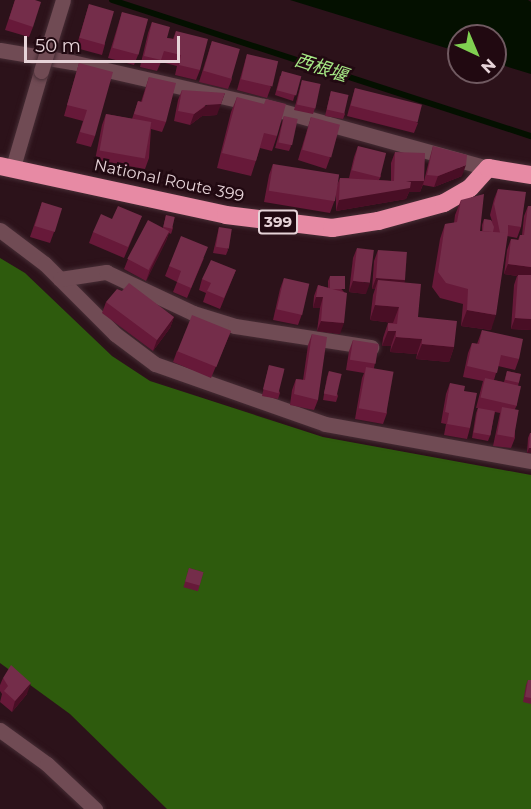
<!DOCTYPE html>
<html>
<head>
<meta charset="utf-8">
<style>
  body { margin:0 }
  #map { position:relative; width:531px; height:809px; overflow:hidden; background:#2c121a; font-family:Montserrat,"Noto Sans JP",sans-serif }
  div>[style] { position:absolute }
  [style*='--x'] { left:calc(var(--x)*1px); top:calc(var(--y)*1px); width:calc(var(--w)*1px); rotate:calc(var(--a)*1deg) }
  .forest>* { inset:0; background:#2e5b0d }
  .water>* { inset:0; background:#041000 }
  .stream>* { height:6px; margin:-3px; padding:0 3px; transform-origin:3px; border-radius:3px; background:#041000 }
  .roads { filter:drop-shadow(0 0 2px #462d35) drop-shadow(0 0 2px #462d35) }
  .minor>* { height:15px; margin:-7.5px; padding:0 7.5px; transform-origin:7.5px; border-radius:7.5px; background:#704b54 }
  .highway>* { height:18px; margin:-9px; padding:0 9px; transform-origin:9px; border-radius:9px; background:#e78aa4 }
  .bridges { filter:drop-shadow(0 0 2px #462d35) drop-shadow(0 0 2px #462d35) }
  .minor-bridge>* { height:15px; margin:-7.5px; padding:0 7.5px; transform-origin:7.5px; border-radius:7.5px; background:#704b54 }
  .wall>* { inset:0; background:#671939; transform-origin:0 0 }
  .shaded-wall>* { inset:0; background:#490e25 }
  .building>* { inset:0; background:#742d4a; transform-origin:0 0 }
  span { translate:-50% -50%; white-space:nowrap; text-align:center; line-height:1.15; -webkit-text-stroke:5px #210911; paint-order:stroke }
  .shield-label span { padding:2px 4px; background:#210911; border:2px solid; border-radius:4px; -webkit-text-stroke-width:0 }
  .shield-label { font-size:15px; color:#e6d3d8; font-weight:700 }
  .street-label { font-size:16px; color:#e6d3d8 }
  .water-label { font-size:18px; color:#a6e885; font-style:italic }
  .north { position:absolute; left:447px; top:24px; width:60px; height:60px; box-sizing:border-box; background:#210911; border:2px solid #705a61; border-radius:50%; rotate:136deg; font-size:16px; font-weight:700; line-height:24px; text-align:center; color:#e6d3d8 }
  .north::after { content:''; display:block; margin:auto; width:21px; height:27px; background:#80d051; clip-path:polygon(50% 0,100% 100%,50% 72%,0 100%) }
  .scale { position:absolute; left:24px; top:36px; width:156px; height:27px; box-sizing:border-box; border:3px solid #e6d3d8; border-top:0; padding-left:8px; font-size:18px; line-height:21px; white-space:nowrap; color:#e6d3d8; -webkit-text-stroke:4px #210911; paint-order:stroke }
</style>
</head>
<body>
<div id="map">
  <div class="forest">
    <i style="clip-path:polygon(0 258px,25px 273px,112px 356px,150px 381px,323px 437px,531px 475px,531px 809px,167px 809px,70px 714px,0 663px)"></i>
  </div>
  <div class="water">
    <i style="clip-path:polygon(290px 0,528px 0,531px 2px,531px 74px,495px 63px,495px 36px,459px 36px,459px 52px)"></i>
  </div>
  <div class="stream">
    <i style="--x:112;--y:0;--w:441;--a:18"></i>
  </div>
  <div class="roads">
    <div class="minor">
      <i style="--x:0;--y:50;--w:73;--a:9.5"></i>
      <i style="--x:72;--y:62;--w:197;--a:12.9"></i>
      <i style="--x:264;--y:106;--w:232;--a:15.5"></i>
      <i style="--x:13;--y:167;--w:100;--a:-73.7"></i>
      <i style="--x:0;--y:230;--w:56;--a:37.1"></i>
      <i style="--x:45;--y:264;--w:99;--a:45"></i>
      <i style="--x:115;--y:334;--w:50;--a:36.9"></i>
      <i style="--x:155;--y:364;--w:180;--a:19.4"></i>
      <i style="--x:325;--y:424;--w:209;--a:10.2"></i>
      <i style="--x:60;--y:279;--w:47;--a:-8.7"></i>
      <i style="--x:106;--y:272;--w:96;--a:25.2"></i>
      <i style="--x:193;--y:313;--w:44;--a:17.2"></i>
      <i style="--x:235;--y:326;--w:138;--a:8.8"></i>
      <i style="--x:0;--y:730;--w:58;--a:35.9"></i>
      <i style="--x:47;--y:764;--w:66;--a:43.2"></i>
    </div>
    <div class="highway">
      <i style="--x:0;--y:166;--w:231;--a:12.2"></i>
      <i style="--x:226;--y:215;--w:107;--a:7"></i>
      <i style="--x:332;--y:228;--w:47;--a:-8.7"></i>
      <i style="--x:378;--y:221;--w:68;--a:-15.3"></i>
      <i style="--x:444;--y:203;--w:30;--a:-30"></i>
      <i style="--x:470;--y:188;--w:27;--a:-48"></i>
      <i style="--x:488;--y:168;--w:44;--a:9.2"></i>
    </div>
  </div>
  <div class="bridges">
    <div class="minor-bridge">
      <i style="--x:41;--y:71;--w:74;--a:-72.8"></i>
    </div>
  </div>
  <div class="wall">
    <i style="clip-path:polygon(15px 0,33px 27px,29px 37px,5px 30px)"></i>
    <i style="clip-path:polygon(89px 4px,105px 44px,102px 55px,76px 48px)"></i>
    <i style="clip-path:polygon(122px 12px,138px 55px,134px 65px,108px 58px)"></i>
    <i style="clip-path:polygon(152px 22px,167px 38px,173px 39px,176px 31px,200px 70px,196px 80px,175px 75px,177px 66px,161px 62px,157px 71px,140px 67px,148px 33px)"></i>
    <i style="clip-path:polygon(212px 41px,232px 79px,228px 89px,199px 82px)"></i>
    <i style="clip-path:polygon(247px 54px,271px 87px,267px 98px,237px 90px)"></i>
    <i style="clip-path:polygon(79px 63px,95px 136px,91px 147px,76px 143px,83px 121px,64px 116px)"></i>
    <i style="clip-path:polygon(280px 76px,301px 76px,293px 101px,275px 95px)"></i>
    <i style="clip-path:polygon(149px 77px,166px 122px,162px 132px,151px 129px,149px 158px,145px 169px,95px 160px,102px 125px,106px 114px,132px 119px,138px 101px,141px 102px)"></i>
    <i style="clip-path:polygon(302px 80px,315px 108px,313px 114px,294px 110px)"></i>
    <i style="clip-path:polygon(355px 88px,418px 123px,414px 133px,347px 116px)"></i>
    <i style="clip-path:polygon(182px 90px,217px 115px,202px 116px,190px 125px,174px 121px,178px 100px)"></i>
    <i style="clip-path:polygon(331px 91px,345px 114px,343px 119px,325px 116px)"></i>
    <i style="clip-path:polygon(237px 97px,277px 136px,272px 151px,260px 148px,251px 176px,217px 168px,231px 112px)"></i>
    <i style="clip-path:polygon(284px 116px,291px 146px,289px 151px,275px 148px)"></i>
    <i style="clip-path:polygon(311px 117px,330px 158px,326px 169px,298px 160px)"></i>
    <i style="clip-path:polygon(358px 146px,381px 176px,379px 180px,391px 181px,391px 163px,395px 152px,424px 181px,430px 157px,433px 146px,462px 176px,434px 187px,423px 185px,424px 182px,420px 192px,409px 192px,406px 199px,336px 211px,336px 193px,334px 202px,330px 213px,264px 202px,269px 175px,273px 164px,337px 185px,340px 178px,349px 178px,354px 157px)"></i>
    <i style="clip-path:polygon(498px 189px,521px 227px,517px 238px,507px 236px,491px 330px,461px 326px,463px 304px,440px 298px,432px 287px,440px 239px,445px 224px,454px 223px,455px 215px,461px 200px,480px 231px,482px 231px,482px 225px,484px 219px,492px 221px,490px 215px,494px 199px)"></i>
    <i style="clip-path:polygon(42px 202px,54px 232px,50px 243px,30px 237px)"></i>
    <i style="clip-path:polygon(528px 206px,531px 206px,531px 330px,511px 329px,514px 285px,517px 276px,504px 274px,507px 250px,511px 239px,518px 240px,520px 235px,522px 235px,524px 216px)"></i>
    <i style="clip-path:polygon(166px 215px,173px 228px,171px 234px,169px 233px,166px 241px,146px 281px,124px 269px,128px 259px,163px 228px)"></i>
    <i style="clip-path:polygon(142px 216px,124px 258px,89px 243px,93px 232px,112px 219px)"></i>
    <i style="clip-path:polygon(219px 227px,228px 250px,226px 255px,213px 253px)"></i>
    <i style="clip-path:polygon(357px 248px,366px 294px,349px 292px,353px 258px)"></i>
    <i style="clip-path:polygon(378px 250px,405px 280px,404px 282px,418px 317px,454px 347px,449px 362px,416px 359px,417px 354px,390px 352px,391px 346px,382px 346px,383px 338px,388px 323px,393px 323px,370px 320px,373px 295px,375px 289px,372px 289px,374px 261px)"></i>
    <i style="clip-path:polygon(204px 258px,187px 298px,173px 292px,177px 282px,165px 276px,169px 266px)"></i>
    <i style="clip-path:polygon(236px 270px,220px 309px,203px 302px,206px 293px,199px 290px,202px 279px)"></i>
    <i style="clip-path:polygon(330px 276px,344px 292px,340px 334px,317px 331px,320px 308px,313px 308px,314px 296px,318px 285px,328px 288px,328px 281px)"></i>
    <i style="clip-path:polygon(284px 278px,302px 314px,298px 325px,273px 320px,280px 289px)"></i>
    <i style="clip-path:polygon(106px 302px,174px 317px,170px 328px,153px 351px,102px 313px)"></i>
    <i style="clip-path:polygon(482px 330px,519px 359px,515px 370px,498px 366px,494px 380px,504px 382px,507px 371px,521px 374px,518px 386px,517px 405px,515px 409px,515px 438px,511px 448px,493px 446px,500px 413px,495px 412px,490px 436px,488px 441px,472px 438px,476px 413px,478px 408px,476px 408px,483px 381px,463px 377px,468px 353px,472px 343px,477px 344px)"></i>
    <i style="clip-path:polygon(231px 331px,211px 378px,173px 362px,177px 351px)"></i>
    <i style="clip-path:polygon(312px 334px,318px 400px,314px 410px,290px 405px,292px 390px,296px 379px,303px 380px,308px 345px)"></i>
    <i style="clip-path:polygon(353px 340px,375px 363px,374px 368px,387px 413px,383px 424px,355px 419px,362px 378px,364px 373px,346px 370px,349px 351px)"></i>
    <i style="clip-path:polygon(269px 365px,280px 393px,278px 399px,262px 396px)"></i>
    <i style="clip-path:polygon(329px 371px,338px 396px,336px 402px,323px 400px,327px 377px)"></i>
    <i style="clip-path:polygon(450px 383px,464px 391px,470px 428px,467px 439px,444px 435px,446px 424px,441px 423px,446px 394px)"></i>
    <i style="clip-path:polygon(530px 433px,531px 453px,527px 453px,528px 438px)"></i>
    <i style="left:189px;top:568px;width:15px;height:20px;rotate:16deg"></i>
    <i style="clip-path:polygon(3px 678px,27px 694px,12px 712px,0 702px,2px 694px,0 691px,0 685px)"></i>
    <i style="clip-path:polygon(528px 680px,531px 680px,531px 704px,523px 702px,526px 685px)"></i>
  </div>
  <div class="shaded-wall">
    <i style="clip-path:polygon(225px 93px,217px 115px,202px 116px,190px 125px,194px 114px)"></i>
    <i style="clip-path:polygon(466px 165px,462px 176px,434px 187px,438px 176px)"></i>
    <i style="clip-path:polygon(406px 181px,424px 181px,420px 192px,409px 192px,406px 199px,336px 211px,339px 200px)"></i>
    <i style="clip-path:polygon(169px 231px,166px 241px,146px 281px,150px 270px)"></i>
    <i style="clip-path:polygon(508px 264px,531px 267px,531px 278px,504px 274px)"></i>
    <i style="clip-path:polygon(376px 278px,405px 280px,401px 291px,378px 280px,375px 289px,372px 289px)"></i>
    <i style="clip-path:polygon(353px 281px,370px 283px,366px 294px,349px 292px)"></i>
    <i style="clip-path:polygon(316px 297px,323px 297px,320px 308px,313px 308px)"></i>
    <i style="clip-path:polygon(375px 305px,399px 307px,393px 323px,370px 320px)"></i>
    <i style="clip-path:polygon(467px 310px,496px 315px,491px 330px,461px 326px)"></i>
    <i style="clip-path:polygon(174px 317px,170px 328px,153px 351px,157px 340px)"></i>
    <i style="clip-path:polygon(515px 318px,531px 319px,531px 330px,511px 329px)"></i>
    <i style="clip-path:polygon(321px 321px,344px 323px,340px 334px,317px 331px)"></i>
    <i style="clip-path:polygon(388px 331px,396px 331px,391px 346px,382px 346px)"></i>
    <i style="clip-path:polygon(396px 337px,422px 339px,417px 354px,390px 352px)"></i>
    <i style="clip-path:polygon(422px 344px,454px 347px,449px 362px,416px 359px)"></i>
    <i style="clip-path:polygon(529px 448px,531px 448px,531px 453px,527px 453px)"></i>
    <i style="clip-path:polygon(31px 683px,27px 694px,12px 712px,15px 701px)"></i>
  </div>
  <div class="building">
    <i style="clip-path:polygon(15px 0,35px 0,41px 2px,33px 27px,9px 19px)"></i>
    <i style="left:89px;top:4px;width:26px;height:35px;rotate:16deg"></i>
    <i style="left:122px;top:12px;width:27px;height:37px;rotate:15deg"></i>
    <i style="clip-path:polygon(152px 22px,170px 27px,167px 38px,174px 39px,176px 31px,208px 39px,200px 70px,179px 65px,181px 55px,164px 51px,161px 60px,144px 56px)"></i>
    <i style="left:212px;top:41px;width:29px;height:31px;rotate:16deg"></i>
    <i style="left:247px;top:54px;width:32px;height:26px;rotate:13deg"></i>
    <i style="clip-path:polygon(79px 63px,113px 72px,95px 136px,80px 132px,87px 110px,67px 105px)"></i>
    <i style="left:282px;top:71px;width:20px;height:20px;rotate:15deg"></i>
    <i style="clip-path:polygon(149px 77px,176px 83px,166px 122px,134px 114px,138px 101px,142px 102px)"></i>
    <i style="left:302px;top:80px;width:19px;height:25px;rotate:12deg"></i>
    <i style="left:355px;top:88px;width:69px;height:18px;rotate:14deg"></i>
    <i style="clip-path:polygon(182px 90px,225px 93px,221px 104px,206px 105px,194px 114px,178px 111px)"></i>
    <i style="left:331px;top:91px;width:18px;height:19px;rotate:13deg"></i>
    <i style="clip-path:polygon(237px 97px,264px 104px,266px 99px,286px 104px,277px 136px,264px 133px,256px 161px,222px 153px)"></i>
    <i style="left:106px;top:114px;width:46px;height:37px;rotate:10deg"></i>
    <i style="left:284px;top:116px;width:14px;height:27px;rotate:12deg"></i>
    <i style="left:311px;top:117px;width:30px;height:34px;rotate:15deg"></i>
    <i style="left:358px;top:146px;width:29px;height:25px;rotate:14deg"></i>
    <i style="clip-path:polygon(433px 146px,467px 155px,466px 165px,438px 176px,427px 175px)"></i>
    <i style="clip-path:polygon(395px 152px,425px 153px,424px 181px,406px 181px,411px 182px,410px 188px,339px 200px,340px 178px,394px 181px)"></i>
    <i style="left:273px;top:164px;width:67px;height:27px;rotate:9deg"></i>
    <i style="clip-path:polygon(498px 189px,526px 192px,521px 227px,508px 225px,508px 233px,500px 233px,494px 204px)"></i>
    <i style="clip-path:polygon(484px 194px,480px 231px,508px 233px,496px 315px,467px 310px,468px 289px,446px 283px,438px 272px,445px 224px,457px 222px,461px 200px)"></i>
    <i style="left:42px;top:202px;width:21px;height:25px;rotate:17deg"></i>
    <i style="clip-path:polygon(118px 206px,142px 216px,128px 247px,93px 232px,101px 214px,112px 219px)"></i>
    <i style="clip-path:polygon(528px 206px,531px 206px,531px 267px,508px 264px,511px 239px,519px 240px,520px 235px,524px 235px)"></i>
    <i style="left:166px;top:215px;width:9px;height:12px;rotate:13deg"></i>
    <i style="clip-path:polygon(484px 219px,491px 220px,494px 227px,493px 232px,483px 231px)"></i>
    <i style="left:148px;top:220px;width:24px;height:44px;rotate:28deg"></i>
    <i style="left:219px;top:227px;width:13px;height:20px;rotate:9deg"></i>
    <i style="clip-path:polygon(181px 236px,208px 247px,191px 288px,177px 282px,181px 271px,169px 266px)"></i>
    <i style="left:357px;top:248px;width:17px;height:33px;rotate:7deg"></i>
    <i style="left:378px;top:250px;width:29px;height:28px;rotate:4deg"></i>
    <i style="clip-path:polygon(211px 260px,236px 270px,224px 298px,207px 291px,211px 283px,202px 279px)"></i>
    <i style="clip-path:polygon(518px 275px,531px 275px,531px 319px,515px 318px)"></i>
    <i style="left:330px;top:276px;width:15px;height:13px"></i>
    <i style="left:284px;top:278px;width:26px;height:32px;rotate:13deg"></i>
    <i style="clip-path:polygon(378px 280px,421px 284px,418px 317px,457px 321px,454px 347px,422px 344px,422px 339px,396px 337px,396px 331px,388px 331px,388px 323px,397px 324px,399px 307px,375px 305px)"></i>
    <i style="clip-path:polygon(129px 283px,174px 317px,157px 340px,106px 302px,117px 289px,122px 291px)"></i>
    <i style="clip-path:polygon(318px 285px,347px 293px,344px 323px,321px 321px,323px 297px,316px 297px)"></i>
    <i style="left:192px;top:315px;width:42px;height:39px;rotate:22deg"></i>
    <i style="clip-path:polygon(482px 330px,523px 339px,519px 359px,501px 355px,497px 373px,467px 366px,472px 343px,479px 344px)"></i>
    <i style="clip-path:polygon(312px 334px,327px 337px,318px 400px,294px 394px,296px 379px,305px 380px)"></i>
    <i style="left:353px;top:340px;width:26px;height:20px;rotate:9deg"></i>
    <i style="left:269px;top:365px;width:16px;height:25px;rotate:14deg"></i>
    <i style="left:366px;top:367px;width:28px;height:42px;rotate:10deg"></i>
    <i style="left:329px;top:371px;width:13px;height:23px;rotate:13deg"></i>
    <i style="left:507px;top:371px;width:14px;height:9px;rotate:12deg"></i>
    <i style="left:485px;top:378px;width:37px;height:20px;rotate:13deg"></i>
    <i style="clip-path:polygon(450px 383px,465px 386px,464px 391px,477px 393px,470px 428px,447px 424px,449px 413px,445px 412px)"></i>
    <i style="left:502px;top:407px;width:17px;height:28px;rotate:10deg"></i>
    <i style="left:478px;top:408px;width:17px;height:25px;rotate:10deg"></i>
    <i style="clip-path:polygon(530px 433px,531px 433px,531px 448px,529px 448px)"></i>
    <i style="left:189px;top:568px;width:15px;height:14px;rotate:16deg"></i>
    <i style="clip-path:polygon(11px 665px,31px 683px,15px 701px,4px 691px,8px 686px,3px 678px)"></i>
    <i style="clip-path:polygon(528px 680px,531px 680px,531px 698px,525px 697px)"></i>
  </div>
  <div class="shield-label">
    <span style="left:278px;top:222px">399</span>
  </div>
  <div class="street-label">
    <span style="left:169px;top:181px;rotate:12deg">National Route 399</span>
  </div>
  <div class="water-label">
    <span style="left:321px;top:68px;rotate:18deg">西根堰</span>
  </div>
  <div class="north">N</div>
  <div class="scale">50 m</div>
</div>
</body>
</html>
